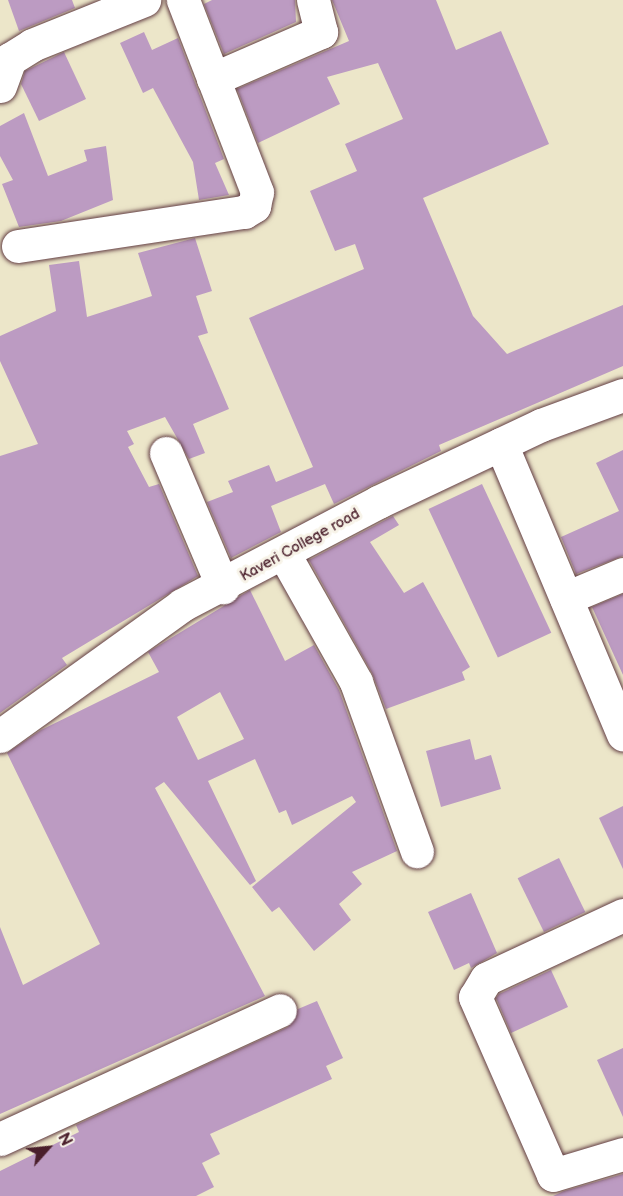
<!DOCTYPE html>
<html>
<head>
<meta charset="utf-8">
<style>
  body { margin:0 }
  #map { position:relative; width:623px; height:1196px; overflow:hidden; background:#ece6c9; font-family:"Balsamiq Sans",sans-serif }
  div>[style] { position:absolute }
  [style*='--x'] { left:calc(var(--x)*1px); top:calc(var(--y)*1px); width:calc(var(--w)*1px); rotate:calc(var(--a)*1deg) }
  .building>* { inset:0; background:#bc9bc2; transform-origin:0 0 }
  .roads { filter:drop-shadow(0 0 2px #623d43) drop-shadow(0 0 2px #623d43) }
  .minor>* { height:33px; margin:-16.5px; padding:0 16.5px; transform-origin:16.5px; border-radius:16.5px; background:#fff }
  span { translate:-50% -50%; white-space:nowrap; text-align:center; line-height:1.15; -webkit-text-stroke:6px #f7f3e8; paint-order:stroke }
  .street-label { font-size:15px; color:#4a1f2b }
  .north { position:absolute; left:18px; top:1118px; width:60px; height:60px; -webkit-text-stroke:4px #f7f3e8; paint-order:stroke; rotate:63deg; font-size:16px; font-weight:700; line-height:24px; text-align:center; color:#4a1f2b }
  .north::after { content:''; display:block; margin:auto; width:21px; height:27px; background:#4a1f2b; clip-path:polygon(50% 0,100% 100%,50% 72%,0 100%) }
</style>
</head>
<body>
<div id="map">
  <div class="building">
    <i style="clip-path:polygon(8px 0,72px 0,75px 8px,19px 31px)"></i>
    <i style="clip-path:polygon(212px 0,295px 0,296px 22px,224px 54px,204px 4px)"></i>
    <i style="clip-path:polygon(332px 0,436px 0,456px 50px,501px 31px,549px 144px,423px 198px,473px 316px,507px 354px,623px 305px,623px 366px,439px 445px,441px 451px,334px 504px,325px 484px,271px 506px,281px 532px,231px 558px,207px 502px,233px 492px,228px 481px,269px 465px,276px 482px,313px 467px,249px 318px,364px 269px,355px 244px,335px 251px,310px 191px,357px 171px,345px 144px,403px 119px,378px 63px,327px 77px,340px 104px,258px 143px,237px 89px,349px 41px)"></i>
    <i style="clip-path:polygon(144px 32px,152px 50px,178px 38px,224px 159px,215px 163px,229px 195px,199px 200px,193px 162px,153px 88px,143px 93px,120px 43px)"></i>
    <i style="clip-path:polygon(64px 52px,86px 99px,39px 121px,21px 84px,25px 71px)"></i>
    <i style="clip-path:polygon(24px 113px,48px 176px,87px 161px,84px 150px,106px 146px,113px 200px,61px 221px,19px 227px,2px 184px,13px 180px,0 156px,0 126px)"></i>
    <i style="clip-path:polygon(195px 238px,212px 291px,196px 296px,208px 333px,198px 336px,229px 409px,193px 424px,205px 453px,189px 459px,165px 417px,127px 431px,134px 444px,128px 447px,149px 487px,159px 484px,198px 576px,62px 658px,67px 665px,0 713px,0 456px,38px 444px,0 361px,0 336px,56px 311px,49px 265px,79px 261px,87px 317px,152px 296px,138px 253px)"></i>
    <i style="clip-path:polygon(623px 450px,623px 556px,576px 574px,561px 537px,619px 511px,596px 463px)"></i>
    <i style="left:482px;top:484px;width:164px;height:59px;rotate:65deg"></i>
    <i style="clip-path:polygon(393px 516px,399px 525px,370px 542px,404px 593px,423px 582px,470px 667px,462px 672px,465px 680px,386px 709px,372px 673px,309px 560px)"></i>
    <i style="clip-path:polygon(evenodd,250px 590px,285px 661px,314px 645px,339px 690px,397px 851px,352px 872px,362px 884px,339px 904px,351px 920px,314px 951px,279px 907px,272px 912px,252px 887px,356px 802px,352px 796px,292px 825px,286px 810px,279px 813px,255px 759px,208px 781px,256px 881px,250px 885px,164px 782px,155px 788px,265px 996px,0 1114px,0 927px,23px 985px,100px 944px,7px 753px,41px 730px,159px 672px,148px 652px,250px 590px,220px 692px,244px 739px,198px 760px,177px 717px,220px 692px)"></i>
    <i style="clip-path:polygon(623px 594px,623px 675px,592px 607px)"></i>
    <i style="clip-path:polygon(470px 739px,475px 760px,491px 755px,501px 789px,441px 807px,426px 751px)"></i>
    <i style="clip-path:polygon(623px 806px,623px 869px,599px 818px)"></i>
    <i style="left:559px;top:858px;width:60px;height:46px;rotate:64deg"></i>
    <i style="clip-path:polygon(471px 893px,497px 953px,471px 968px,469px 963px,454px 970px,428px 912px)"></i>
    <i style="clip-path:polygon(551px 970px,568px 1007px,511px 1033px,496px 998px,499px 994px)"></i>
    <i style="clip-path:polygon(317px 1001px,343px 1058px,326px 1066px,332px 1079px,210px 1134px,220px 1154px,202px 1163px,214px 1187px,196px 1196px,0 1196px,0 1171px,79px 1132px,76px 1125px,288px 1027px,298px 1009px)"></i>
    <i style="clip-path:polygon(623px 1048px,623px 1117px,597px 1060px)"></i>
    <i style="clip-path:polygon(623px 1174px,623px 1196px,553px 1196px,564px 1191px)"></i>
  </div>
  <div class="roads">
    <div class="minor">
      <i style="--x:213;--y:79;--w:118;--a:-23.5"></i>
      <i style="--x:321;--y:32;--w:33;--a:-104"></i>
      <i style="--x:0;--y:86;--w:29;--a:-70"></i>
      <i style="--x:10;--y:59;--w:26;--a:-32"></i>
      <i style="--x:32;--y:45;--w:121;--a:-21.9"></i>
      <i style="--x:18;--y:246;--w:229;--a:-8.6"></i>
      <i style="--x:244;--y:212;--w:12;--a:-31"></i>
      <i style="--x:254;--y:206;--w:14;--a:-78"></i>
      <i style="--x:257;--y:192;--w:206;--a:-111.1"></i>
      <i style="--x:501;--y:444;--w:315;--a:67.2"></i>
      <i style="--x:166;--y:453;--w:146;--a:67"></i>
      <i style="--x:284;--y:554;--w:147;--a:60.6"></i>
      <i style="--x:356;--y:682;--w:180;--a:70.2"></i>
      <i style="--x:566;--y:598;--w:62;--a:-22.8"></i>
      <i style="--x:0;--y:736;--w:224;--a:-35.7"></i>
      <i style="--x:182;--y:605;--w:221;--a:-27.7"></i>
      <i style="--x:378;--y:502;--w:180;--a:-25.3"></i>
      <i style="--x:541;--y:425;--w:87;--a:-20.1"></i>
      <i style="--x:623;--y:915;--w:151;--a:155"></i>
      <i style="--x:486;--y:979;--w:21;--a:121"></i>
      <i style="--x:475;--y:997;--w:194;--a:66.3"></i>
      <i style="--x:553;--y:1175;--w:73;--a:-16.7"></i>
      <i style="--x:0;--y:1139;--w:308;--a:-24.7"></i>
    </div>
  </div>
  <div class="street-label">
    <span style="left:300px;top:545px;rotate:-29deg">Kaveri College road</span>
  </div>
  <div class="north">N</div>
</div>
</body>
</html>
